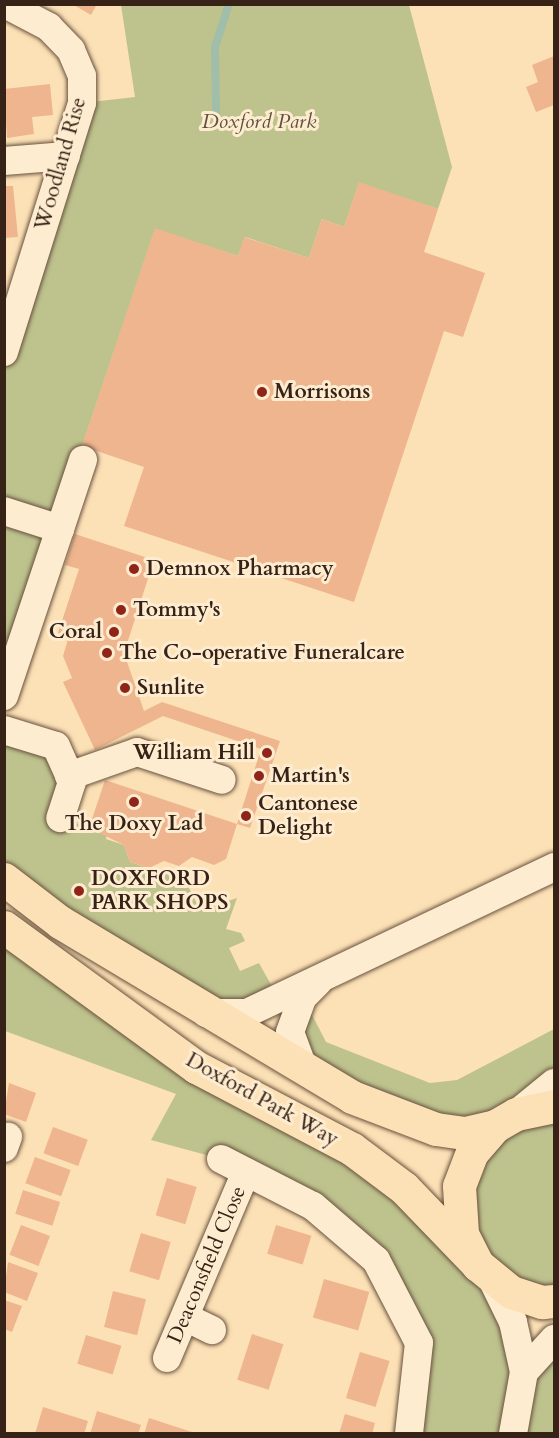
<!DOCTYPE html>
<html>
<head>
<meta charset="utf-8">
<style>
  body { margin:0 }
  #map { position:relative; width:559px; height:1438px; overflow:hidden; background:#fde1b6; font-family:Cardo,serif }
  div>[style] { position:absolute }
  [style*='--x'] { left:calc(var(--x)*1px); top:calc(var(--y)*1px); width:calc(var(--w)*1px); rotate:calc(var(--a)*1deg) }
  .green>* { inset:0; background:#bec38e }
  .stream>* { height:8px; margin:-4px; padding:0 4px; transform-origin:4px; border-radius:4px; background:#a0bea9 }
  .building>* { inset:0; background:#eeb58e; transform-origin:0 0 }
  .roads { filter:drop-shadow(0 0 2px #68523e) drop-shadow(0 0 2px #68523e) }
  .minor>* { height:28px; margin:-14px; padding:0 14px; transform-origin:14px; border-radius:14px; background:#feecd0 }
  .major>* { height:33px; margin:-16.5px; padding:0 16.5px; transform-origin:16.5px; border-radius:16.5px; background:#fde1b6 }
  .dots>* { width:16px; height:16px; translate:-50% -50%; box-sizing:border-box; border:3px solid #feecd0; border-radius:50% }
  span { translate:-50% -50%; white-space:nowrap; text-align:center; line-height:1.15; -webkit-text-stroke:6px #feecd0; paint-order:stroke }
  .park-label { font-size:21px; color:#5f523a; font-style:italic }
  .street-label { font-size:21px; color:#362216 }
  .poi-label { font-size:21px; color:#362216; font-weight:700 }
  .left { translate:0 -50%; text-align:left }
  .right { translate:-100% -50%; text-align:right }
  .frame { position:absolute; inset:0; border:6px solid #362216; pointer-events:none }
</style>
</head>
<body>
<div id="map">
  <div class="green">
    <i style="clip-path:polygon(121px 5px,409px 5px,452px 167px,438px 209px,359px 183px,344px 227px,322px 219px,309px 258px,245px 237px,238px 256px,155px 229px,55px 527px,5px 696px,5px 352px,82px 103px,135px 97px)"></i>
    <i style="clip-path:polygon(4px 730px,56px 746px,61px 818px,107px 834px,106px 839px,124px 845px,130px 862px,185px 880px,197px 904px,195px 912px,237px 898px,226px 929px,241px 933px,245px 941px,229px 948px,240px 971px,259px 963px,279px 999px,206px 1013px,5px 879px)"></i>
    <i style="clip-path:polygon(5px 927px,352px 1149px,476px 1263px,465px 1133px,304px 1070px,303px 997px,326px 1042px,430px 1083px,457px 1080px,554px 1029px,554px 1301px,511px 1292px,524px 1371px,554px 1339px,554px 1433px,409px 1433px,419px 1343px,376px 1260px,221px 1159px,151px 1140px,176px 1094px,5px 1031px)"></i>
  </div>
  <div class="stream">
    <i style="--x:216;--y:112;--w:65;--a:-90.9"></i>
    <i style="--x:215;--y:47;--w:45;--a:-72"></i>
  </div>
  <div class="building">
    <i style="clip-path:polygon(72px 4px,97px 4px,91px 15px)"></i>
    <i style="clip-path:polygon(554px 56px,554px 105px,536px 112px,526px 87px,538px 82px,532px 65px)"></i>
    <i style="clip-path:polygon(50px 84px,53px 115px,32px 117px,34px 134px,7px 138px,4px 89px)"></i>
    <i style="clip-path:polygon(359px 182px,438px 209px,424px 252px,485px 273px,463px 337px,444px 331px,354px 602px,124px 526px,144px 467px,82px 446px,155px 228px,238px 256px,244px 237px,309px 258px,322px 219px,344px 227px)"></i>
    <i style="clip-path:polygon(4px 186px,13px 186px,18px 237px,4px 238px)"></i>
    <i style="clip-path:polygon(75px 534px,154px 560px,124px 653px,144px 711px,162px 702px,280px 741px,250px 828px,237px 824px,261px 749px,163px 716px,95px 750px,63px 682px,72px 678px,63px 656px,69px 636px,58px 633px,79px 569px,65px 565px)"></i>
    <i style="clip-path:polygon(105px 780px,237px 824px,226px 859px,214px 865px,192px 857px,179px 866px,164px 861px,149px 868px,130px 862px,124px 845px,89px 828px)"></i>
    <i style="clip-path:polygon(9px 1083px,36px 1093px,26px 1122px,4px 1114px)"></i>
    <i style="left:53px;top:1127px;width:37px;height:28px;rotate:20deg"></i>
    <i style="left:35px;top:1157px;width:38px;height:28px;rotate:20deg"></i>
    <i style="left:167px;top:1178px;width:31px;height:39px;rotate:17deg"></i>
    <i style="left:23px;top:1190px;width:39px;height:25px;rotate:18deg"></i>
    <i style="left:21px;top:1225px;width:31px;height:32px;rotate:21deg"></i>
    <i style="left:276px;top:1225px;width:37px;height:30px;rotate:17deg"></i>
    <i style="left:141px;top:1233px;width:31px;height:40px;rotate:17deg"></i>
    <i style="clip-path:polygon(8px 1262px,38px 1273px,27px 1301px,4px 1292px)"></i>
    <i style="left:324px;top:1279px;width:47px;height:40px;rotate:16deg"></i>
    <i style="left:113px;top:1291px;width:34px;height:37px;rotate:14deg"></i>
    <i style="clip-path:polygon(4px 1300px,22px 1306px,12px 1332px,4px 1329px)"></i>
    <i style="left:252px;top:1334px;width:33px;height:48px;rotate:18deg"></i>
    <i style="left:86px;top:1335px;width:37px;height:30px;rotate:17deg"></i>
    <i style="left:360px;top:1352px;width:31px;height:48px;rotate:17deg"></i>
    <i style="clip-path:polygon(43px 1407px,88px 1421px,84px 1434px,35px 1434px)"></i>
    <i style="clip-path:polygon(97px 1411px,141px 1425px,138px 1434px,90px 1434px)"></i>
    <i style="clip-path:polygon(345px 1414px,375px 1423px,372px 1434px,339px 1434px)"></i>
    <i style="clip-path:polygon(149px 1418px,195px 1433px,195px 1434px,144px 1434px)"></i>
  </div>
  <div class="roads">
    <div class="minor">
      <i style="--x:4;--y:161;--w:62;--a:-4.6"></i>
      <i style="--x:4;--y:352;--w:261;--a:-72.6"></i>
      <i style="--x:82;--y:103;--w:27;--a:-90"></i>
      <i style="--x:82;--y:76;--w:28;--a:-113"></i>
      <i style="--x:71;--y:50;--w:32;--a:-134"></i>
      <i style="--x:49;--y:27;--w:50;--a:-152.4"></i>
      <i style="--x:4;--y:511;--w:59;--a:17.8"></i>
      <i style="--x:60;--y:529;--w:176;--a:108.5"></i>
      <i style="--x:60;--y:529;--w:73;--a:-71.6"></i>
      <i style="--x:4;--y:730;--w:54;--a:17.1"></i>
      <i style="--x:56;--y:746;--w:39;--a:66"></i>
      <i style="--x:72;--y:782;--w:38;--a:108"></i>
      <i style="--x:69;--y:776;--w:72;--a:-19.4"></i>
      <i style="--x:137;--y:752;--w:89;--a:18.2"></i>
      <i style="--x:206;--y:1013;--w:41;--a:0"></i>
      <i style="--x:247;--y:1013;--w:340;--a:-25.4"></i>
      <i style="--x:304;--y:1070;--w:40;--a:-110.2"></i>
      <i style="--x:290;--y:1032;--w:37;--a:-70"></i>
      <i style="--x:303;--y:997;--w:21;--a:-45"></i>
      <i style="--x:516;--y:1114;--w:49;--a:-39.2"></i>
      <i style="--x:4;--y:1148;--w:12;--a:-70"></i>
      <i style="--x:221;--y:1159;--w:103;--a:27.1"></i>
      <i style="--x:313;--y:1206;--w:83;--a:40.6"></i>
      <i style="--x:376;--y:1260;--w:93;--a:62.6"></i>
      <i style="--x:419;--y:1343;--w:92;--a:96.3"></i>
      <i style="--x:492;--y:1279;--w:48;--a:64"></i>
      <i style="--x:513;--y:1322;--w:51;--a:77.6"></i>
      <i style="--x:524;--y:1372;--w:63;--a:100.1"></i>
      <i style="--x:185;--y:1317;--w:30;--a:26"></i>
      <i style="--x:167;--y:1358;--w:202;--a:-67"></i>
      <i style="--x:524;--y:1372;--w:45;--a:-47.7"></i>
    </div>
    <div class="major">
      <i style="--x:4;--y:879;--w:71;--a:37.5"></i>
      <i style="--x:60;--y:922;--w:340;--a:30.9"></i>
      <i style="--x:352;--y:1097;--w:90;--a:20.9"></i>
      <i style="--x:436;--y:1129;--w:29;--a:8"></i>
      <i style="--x:465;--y:1133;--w:31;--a:-13"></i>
      <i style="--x:4;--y:927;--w:238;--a:36.1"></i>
      <i style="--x:196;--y:1067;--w:176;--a:27.7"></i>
      <i style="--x:352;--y:1149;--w:65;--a:36.9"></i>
      <i style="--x:404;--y:1188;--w:107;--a:46.1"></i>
      <i style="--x:554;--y:1106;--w:39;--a:168"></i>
      <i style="--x:516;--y:1114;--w:24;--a:150"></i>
      <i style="--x:495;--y:1126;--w:35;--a:131"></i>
      <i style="--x:472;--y:1152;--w:36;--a:111"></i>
      <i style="--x:459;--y:1186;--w:48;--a:86.4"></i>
      <i style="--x:462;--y:1234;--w:35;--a:63"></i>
      <i style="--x:478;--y:1265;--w:43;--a:39.3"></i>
      <i style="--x:511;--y:1292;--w:33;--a:18"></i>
      <i style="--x:542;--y:1302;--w:12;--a:-5"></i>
    </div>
  </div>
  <div class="dots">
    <i style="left:262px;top:392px;background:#8f2418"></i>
    <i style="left:134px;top:569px;background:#8f2418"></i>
    <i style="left:121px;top:610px;background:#8f2418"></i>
    <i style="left:114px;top:632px;background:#8f2418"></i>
    <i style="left:107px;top:653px;background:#8f2418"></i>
    <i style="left:125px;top:688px;background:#8f2418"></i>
    <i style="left:267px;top:753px;background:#8f2418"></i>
    <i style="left:259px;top:776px;background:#8f2418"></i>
    <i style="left:134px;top:802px;background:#8f2418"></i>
    <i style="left:246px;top:816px;background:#8f2418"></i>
    <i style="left:79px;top:891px;background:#8f2418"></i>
  </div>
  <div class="park-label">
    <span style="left:259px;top:122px">Doxford Park</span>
  </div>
  <div class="street-label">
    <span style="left:61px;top:164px;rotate:-74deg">Woodland Rise</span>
    <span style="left:262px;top:1100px;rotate:29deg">Doxford Park Way</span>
    <span style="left:207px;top:1265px;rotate:-67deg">Deaconsfield Close</span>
  </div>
  <div class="poi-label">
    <span class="left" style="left:274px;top:392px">Morrisons</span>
    <span class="left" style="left:146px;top:569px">Demnox Pharmacy</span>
    <span class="left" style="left:133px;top:610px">Tommy's</span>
    <span class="right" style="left:102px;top:632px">Coral</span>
    <span class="left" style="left:119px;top:653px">The Co-operative Funeralcare</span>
    <span class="left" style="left:137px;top:688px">Sunlite</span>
    <span class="right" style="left:255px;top:753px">William Hill</span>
    <span class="left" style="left:271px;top:776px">Martin's</span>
    <span class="left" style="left:258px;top:816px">Cantonese<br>Delight</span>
    <span style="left:134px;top:824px">The Doxy Lad</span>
    <span class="left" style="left:91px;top:891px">DOXFORD<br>PARK SHOPS</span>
  </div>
  <div class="frame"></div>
</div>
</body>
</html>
